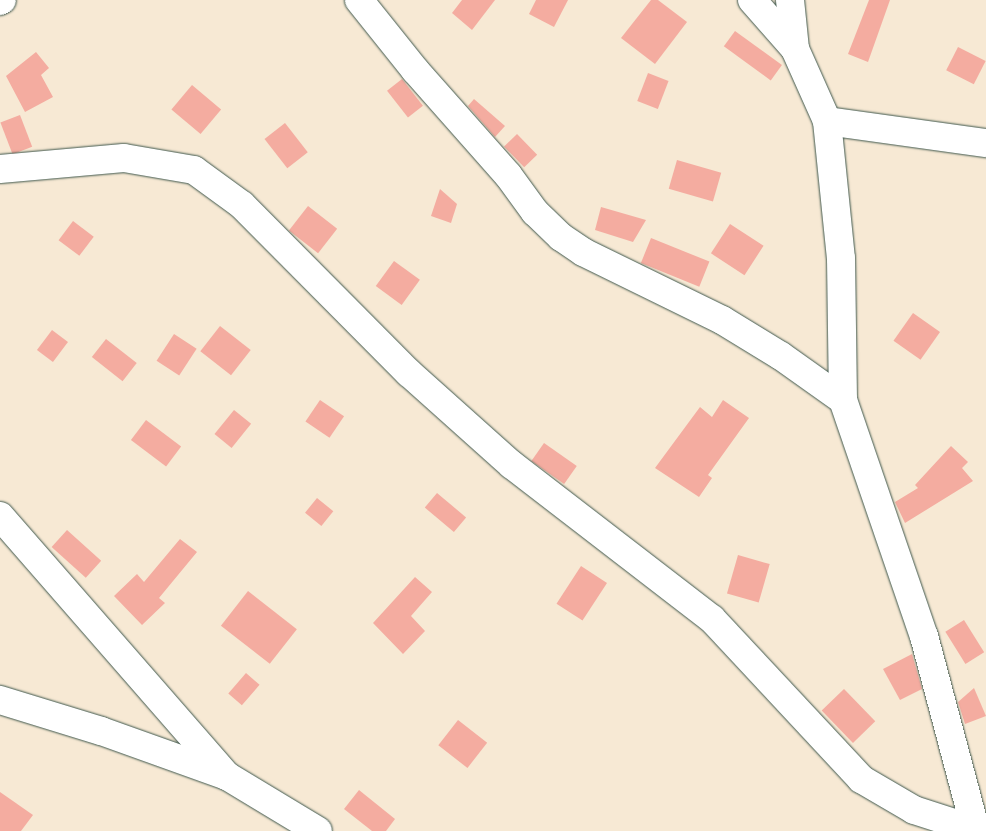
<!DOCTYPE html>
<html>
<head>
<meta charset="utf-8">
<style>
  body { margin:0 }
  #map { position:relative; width:986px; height:831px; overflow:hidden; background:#f7e9d4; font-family:Pangolin,sans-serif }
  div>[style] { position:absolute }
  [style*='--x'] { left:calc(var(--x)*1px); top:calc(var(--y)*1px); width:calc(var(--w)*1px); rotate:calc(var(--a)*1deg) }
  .building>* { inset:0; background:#f4aca0; transform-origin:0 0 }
  .roads { filter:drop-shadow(0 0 1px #3f574c) drop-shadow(0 0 1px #3f574c) }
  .minor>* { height:28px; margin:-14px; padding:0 14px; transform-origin:14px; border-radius:14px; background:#fff }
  span { translate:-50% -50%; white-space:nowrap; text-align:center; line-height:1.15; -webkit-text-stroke:4px #fbf7ec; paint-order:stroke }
</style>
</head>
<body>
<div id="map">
  <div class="building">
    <i style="clip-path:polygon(462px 0,495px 0,472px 30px,452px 13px)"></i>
    <i style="clip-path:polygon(536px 0,568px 0,554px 27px,529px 14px)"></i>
    <i style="clip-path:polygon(651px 0,658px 0,687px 22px,655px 64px,621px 38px)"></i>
    <i style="clip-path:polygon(869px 0,890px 0,868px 62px,848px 54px)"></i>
    <i style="left:735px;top:31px;width:58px;height:19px;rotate:36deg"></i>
    <i style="left:958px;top:47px;width:31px;height:26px;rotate:27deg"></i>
    <i style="clip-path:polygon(36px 52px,49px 68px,41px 75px,53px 97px,25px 112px,6px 76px)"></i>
    <i style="left:648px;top:73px;width:22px;height:30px;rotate:21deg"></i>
    <i style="left:402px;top:79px;width:34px;height:19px;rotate:52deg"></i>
    <i style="left:192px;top:85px;width:38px;height:32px;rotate:40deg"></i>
    <i style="clip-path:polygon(474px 99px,505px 126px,495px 137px,468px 106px)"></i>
    <i style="left:20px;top:115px;width:34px;height:21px;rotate:69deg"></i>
    <i style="left:285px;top:123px;width:37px;height:26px;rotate:52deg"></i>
    <i style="left:517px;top:134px;width:29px;height:18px;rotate:46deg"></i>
    <i style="left:677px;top:160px;width:46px;height:30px;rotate:16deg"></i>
    <i style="clip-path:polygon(440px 189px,457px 204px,451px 223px,431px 216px)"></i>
    <i style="left:308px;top:206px;width:37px;height:31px;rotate:38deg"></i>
    <i style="clip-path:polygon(601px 207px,646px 220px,633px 242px,595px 230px)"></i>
    <i style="left:73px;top:221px;width:26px;height:24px;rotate:37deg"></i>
    <i style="left:730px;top:224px;width:40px;height:35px;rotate:33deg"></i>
    <i style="left:651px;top:238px;width:63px;height:27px;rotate:22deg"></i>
    <i style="left:394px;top:261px;width:32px;height:31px;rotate:36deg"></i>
    <i style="left:913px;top:313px;width:33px;height:34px;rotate:35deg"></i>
    <i style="left:220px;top:326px;width:39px;height:32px;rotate:38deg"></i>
    <i style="left:52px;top:330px;width:20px;height:25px;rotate:37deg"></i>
    <i style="left:174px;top:334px;width:27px;height:32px;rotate:33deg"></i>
    <i style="left:106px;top:339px;width:39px;height:23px;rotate:38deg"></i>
    <i style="left:320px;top:400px;width:29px;height:26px;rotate:34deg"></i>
    <i style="clip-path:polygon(723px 400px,749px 418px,708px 475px,712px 478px,699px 497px,655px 468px,700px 407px,712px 417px)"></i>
    <i style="left:234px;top:410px;width:22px;height:31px;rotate:39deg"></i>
    <i style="left:146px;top:420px;width:44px;height:25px;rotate:37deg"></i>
    <i style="left:544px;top:443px;width:40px;height:22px;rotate:35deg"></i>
    <i style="clip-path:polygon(951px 446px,968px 462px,962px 468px,973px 481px,905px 523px,895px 502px,918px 488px,915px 485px)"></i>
    <i style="left:437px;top:493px;width:38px;height:19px;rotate:40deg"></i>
    <i style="left:317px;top:498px;width:21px;height:19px;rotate:39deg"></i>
    <i style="left:67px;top:530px;width:46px;height:23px;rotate:42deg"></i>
    <i style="clip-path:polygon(180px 539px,197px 552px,159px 598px,165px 603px,142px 625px,114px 596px,137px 574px,144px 582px)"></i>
    <i style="left:738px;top:555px;width:33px;height:40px;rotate:16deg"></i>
    <i style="left:581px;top:566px;width:31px;height:45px;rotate:33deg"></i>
    <i style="clip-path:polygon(415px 577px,432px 592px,411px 616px,425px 631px,403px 654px,373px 623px)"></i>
    <i style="left:248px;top:591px;width:62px;height:44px;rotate:38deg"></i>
    <i style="left:964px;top:620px;width:38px;height:22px;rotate:58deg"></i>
    <i style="clip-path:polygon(912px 654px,922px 689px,900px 700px,883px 669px)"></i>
    <i style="left:246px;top:673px;width:18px;height:27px;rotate:41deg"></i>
    <i style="clip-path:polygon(974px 688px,986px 716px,965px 724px,958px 702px)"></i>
    <i style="left:844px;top:689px;width:45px;height:31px;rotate:46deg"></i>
    <i style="left:458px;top:720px;width:37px;height:32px;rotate:38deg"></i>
    <i style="clip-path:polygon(359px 790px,395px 819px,386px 831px,372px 831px,344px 809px)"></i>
    <i style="clip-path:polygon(0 792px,33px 815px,21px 831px,0 831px)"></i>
  </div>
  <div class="roads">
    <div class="minor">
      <i style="--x:359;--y:0;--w:90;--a:51.3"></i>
      <i style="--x:415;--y:70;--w:140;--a:48.5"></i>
      <i style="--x:508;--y:175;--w:46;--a:53.9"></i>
      <i style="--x:535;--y:212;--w:36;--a:44"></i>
      <i style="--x:561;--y:237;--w:27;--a:34"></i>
      <i style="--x:583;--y:252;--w:155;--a:26.1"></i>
      <i style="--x:722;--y:320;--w:69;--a:31.4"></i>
      <i style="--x:781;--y:356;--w:76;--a:35.4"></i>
      <i style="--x:752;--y:0;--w:65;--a:48.7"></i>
      <i style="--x:790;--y:0;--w:49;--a:84.2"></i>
      <i style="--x:795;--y:49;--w:79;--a:66"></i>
      <i style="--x:827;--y:121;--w:138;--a:84.2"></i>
      <i style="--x:841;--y:258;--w:142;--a:89.2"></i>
      <i style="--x:843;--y:400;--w:250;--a:71.1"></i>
      <i style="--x:924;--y:636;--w:202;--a:75.1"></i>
      <i style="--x:0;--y:1;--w:2;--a:-27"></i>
      <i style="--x:827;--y:121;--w:161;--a:7.9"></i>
      <i style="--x:0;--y:169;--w:124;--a:-5.1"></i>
      <i style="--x:124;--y:158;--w:71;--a:9.7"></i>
      <i style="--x:194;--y:170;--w:59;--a:36.1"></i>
      <i style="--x:242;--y:205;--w:237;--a:45.2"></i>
      <i style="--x:409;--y:373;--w:138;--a:41.8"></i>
      <i style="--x:512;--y:465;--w:252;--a:37.6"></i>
      <i style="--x:712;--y:619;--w:219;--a:47"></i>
      <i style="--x:861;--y:779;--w:61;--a:30.3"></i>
      <i style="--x:914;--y:810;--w:65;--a:17.9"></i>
      <i style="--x:0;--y:516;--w:345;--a:48.9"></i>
      <i style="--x:227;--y:776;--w:134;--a:-160.3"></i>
      <i style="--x:101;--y:731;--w:106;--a:-162.9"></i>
      <i style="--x:227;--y:776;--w:106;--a:31.1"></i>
    </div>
  </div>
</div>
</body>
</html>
